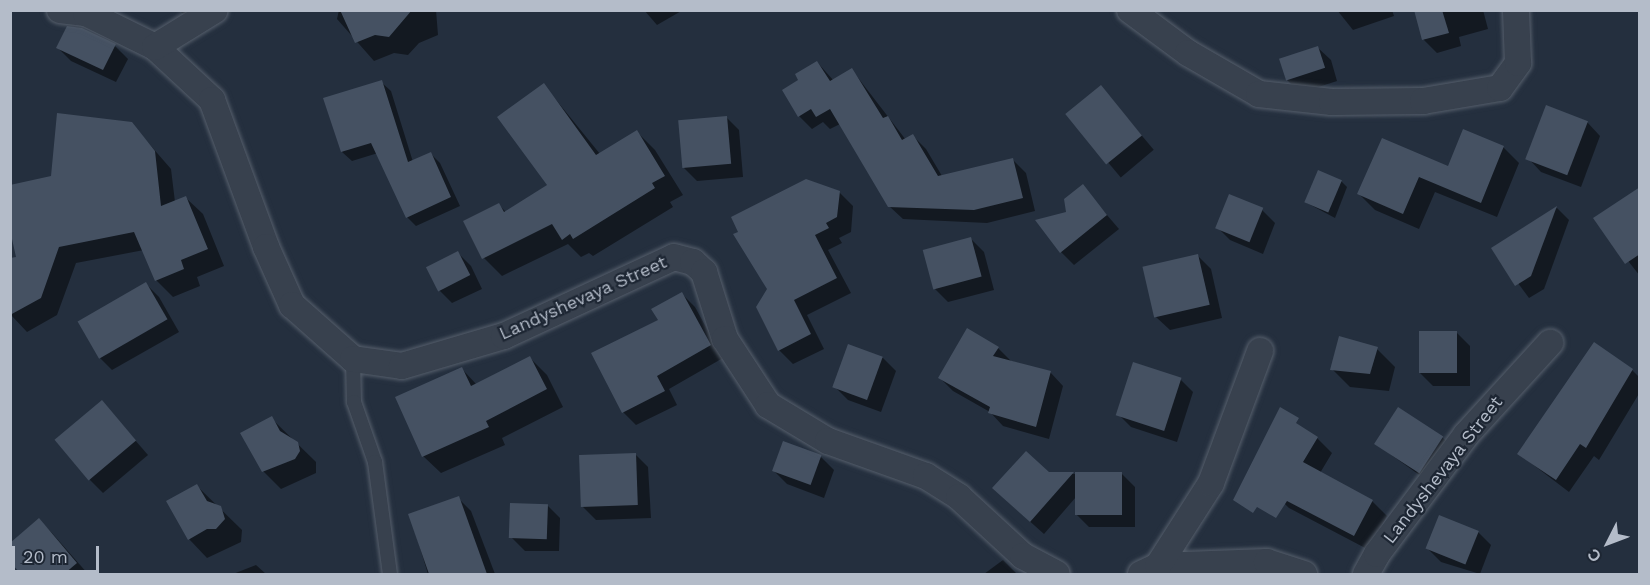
<!DOCTYPE html>
<html>
<head>
<meta charset="utf-8">
<style>
  body { margin:0 }
  #map { position:relative; width:1650px; height:585px; overflow:hidden; background:#242f3e; font-family:"Work Sans",sans-serif }
  div>[style] { position:absolute }
  [style*='--x'] { left:calc(var(--x)*1px); top:calc(var(--y)*1px); width:calc(var(--w)*1px); rotate:calc(var(--a)*1deg) }
  .shadow>* { inset:0; background:#0007; transform-origin:0 0 }
  .building>* { inset:0; background:#455162; transform-origin:0 0 }
  .roads { filter:drop-shadow(0 0 2px #565f6c) drop-shadow(0 0 2px #565f6c) }
  .service>* { height:14px; margin:-7px; padding:0 7px; transform-origin:7px; border-radius:7px; background:#38414e }
  .minor>* { height:26px; margin:-13px; padding:0 13px; transform-origin:13px; border-radius:13px; background:#38414e }
  span { translate:-50% -50%; white-space:nowrap; text-align:center; line-height:1.15; -webkit-text-stroke:4.5px #1d2633; paint-order:stroke }
  .street-label { font-size:18px; color:#b4bcc9 }
  .frame { position:absolute; inset:0; border:12px solid #b4bcc9; pointer-events:none }
  .north { position:absolute; left:1578px; top:513px; width:60px; height:60px; -webkit-text-stroke:4px #1d2633; paint-order:stroke; rotate:228deg; font-size:16px; font-weight:700; line-height:24px; text-align:center; color:#b4bcc9 }
  .north::after { content:''; display:block; margin:auto; width:21px; height:27px; background:#b4bcc9; clip-path:polygon(50% 0,100% 100%,50% 72%,0 100%) }
  .scale { position:absolute; left:12px; top:546px; width:87px; height:27px; box-sizing:border-box; border:3px solid #b4bcc9; border-top:0; padding-left:8px; font-size:18px; line-height:21px; white-space:nowrap; color:#b4bcc9; -webkit-text-stroke:4px #1d2633; paint-order:stroke }
</style>
</head>
<body>
<div id="map">
  <div class="shadow">
    <i style="clip-path:polygon(178px 10px,226px 10px,201px 26px)"></i>
    <i style="clip-path:polygon(339px 10px,436px 10px,438px 35px,419px 43px,408px 55px,394px 53px,374px 61px,337px 19px)"></i>
    <i style="clip-path:polygon(644px 10px,683px 10px,657px 25px)"></i>
    <i style="clip-path:polygon(1337px 10px,1392px 10px,1394px 16px,1353px 30px)"></i>
    <i style="clip-path:polygon(1415px 10px,1483px 10px,1488px 29px,1459px 37px,1461px 46px,1437px 53px,1424px 40px)"></i>
    <i style="clip-path:polygon(115px 46px,128px 59px,116px 82px,71px 61px,58px 48px)"></i>
    <i style="clip-path:polygon(1317px 47px,1331px 60px,1337px 81px,1300px 93px,1287px 80px)"></i>
    <i style="clip-path:polygon(817px 62px,834px 81px,852px 70px,906px 140px,913px 136px,926px 149px,942px 176px,1013px 160px,1026px 173px,1035px 211px,987px 223px,903px 219px,889px 206px,840px 124px,830px 129px,823px 122px,812px 129px,799px 116px,800px 81px)"></i>
    <i style="clip-path:polygon(381px 82px,391px 91px,413px 162px,430px 153px,440px 163px,460px 206px,416px 226px,407px 217px,378px 153px,352px 161px,342px 152px)"></i>
    <i style="clip-path:polygon(544px 85px,600px 154px,637px 132px,655px 150px,683px 195px,670px 202px,673px 207px,593px 256px,589px 253px,581px 257px,568px 244px,502px 276px,484px 258px,499px 205px,506px 212px,549px 186px)"></i>
    <i style="left:1101px;top:87px;width:82px;height:43px;rotate:50deg"></i>
    <i style="clip-path:polygon(726px 117px,739px 130px,743px 177px,697px 181px,684px 168px)"></i>
    <i style="clip-path:polygon(1587px 122px,1600px 136px,1581px 187px,1541px 172px,1528px 158px)"></i>
    <i style="clip-path:polygon(131px 123px,171px 169px,175px 202px,186px 198px,203px 214px,224px 266px,197px 277px,200px 286px,173px 297px,156px 280px,144px 250px,76px 263px,57px 315px,27px 332px,11px 315px,10px 260px,18px 258px,53px 177px)"></i>
    <i style="clip-path:polygon(1503px 147px,1519px 163px,1497px 217px,1435px 192px,1419px 229px,1375px 210px,1359px 194px,1449px 168px)"></i>
    <i style="clip-path:polygon(1341px 181px,1347px 187px,1335px 218px,1307px 203px)"></i>
    <i style="clip-path:polygon(1082px 186px,1119px 229px,1074px 265px,1061px 252px,1067px 213px)"></i>
    <i style="clip-path:polygon(839px 192px,853px 206px,851px 232px,839px 238px,842px 243px,828px 250px,851px 293px,807px 315px,824px 349px,793px 364px,779px 350px,757px 307px)"></i>
    <i style="clip-path:polygon(1640px 195px,1640px 276px,1595px 219px)"></i>
    <i style="clip-path:polygon(1557px 208px,1569px 220px,1544px 289px,1529px 298px,1493px 249px)"></i>
    <i style="clip-path:polygon(1262px 210px,1275px 223px,1263px 254px,1230px 240px,1217px 227px)"></i>
    <i style="clip-path:polygon(971px 239px,984px 252px,994px 290px,948px 302px,935px 289px)"></i>
    <i style="clip-path:polygon(458px 253px,471px 266px,482px 289px,452px 303px,439px 290px)"></i>
    <i style="clip-path:polygon(1198px 256px,1211px 269px,1222px 318px,1170px 330px,1156px 317px)"></i>
    <i style="clip-path:polygon(146px 284px,159px 297px,179px 332px,112px 370px,99px 357px)"></i>
    <i style="clip-path:polygon(682px 294px,695px 307px,723px 358px,669px 389px,677px 405px,636px 425px,623px 412px,660px 321px)"></i>
    <i style="clip-path:polygon(1457px 333px,1470px 346px,1470px 386px,1433px 386px,1420px 373px)"></i>
    <i style="clip-path:polygon(849px 346px,883px 358px,896px 371px,881px 412px,848px 400px,835px 387px)"></i>
    <i style="clip-path:polygon(998px 348px,1011px 361px,1050px 372px,1063px 386px,1049px 439px,1003px 426px,990px 412px,953px 391px,940px 378px)"></i>
    <i style="clip-path:polygon(1377px 349px,1395px 367px,1389px 391px,1350px 387px,1332px 369px)"></i>
    <i style="clip-path:polygon(530px 358px,547px 375px,563px 407px,502px 438px,505px 445px,441px 473px,423px 456px,462px 369px,477px 385px)"></i>
    <i style="clip-path:polygon(1632px 370px,1640px 378px,1640px 392px,1599px 460px,1594px 456px,1569px 492px,1519px 454px)"></i>
    <i style="clip-path:polygon(1180px 379px,1193px 392px,1177px 442px,1131px 427px,1118px 414px)"></i>
    <i style="clip-path:polygon(102px 402px,148px 455px,103px 493px,90px 480px)"></i>
    <i style="clip-path:polygon(271px 418px,316px 462px,316px 473px,281px 489px,263px 471px)"></i>
    <i style="clip-path:polygon(1442px 437px,1455px 450px,1432px 484px,1376px 444px)"></i>
    <i style="clip-path:polygon(1317px 438px,1332px 453px,1320px 473px,1372px 501px,1387px 516px,1369px 550px,1289px 508px,1274px 493px)"></i>
    <i style="clip-path:polygon(635px 454px,648px 467px,651px 518px,596px 520px,583px 507px)"></i>
    <i style="clip-path:polygon(821px 457px,834px 470px,824px 498px,787px 484px,774px 471px)"></i>
    <i style="clip-path:polygon(1048px 474px,1122px 474px,1135px 487px,1135px 527px,1089px 527px,1076px 514px,1076px 497px,1044px 534px,1007px 501px)"></i>
    <i style="clip-path:polygon(197px 486px,242px 530px,241px 542px,207px 558px,189px 539px)"></i>
    <i style="clip-path:polygon(458px 498px,471px 511px,495px 574px,428px 574px,410px 515px)"></i>
    <i style="clip-path:polygon(547px 505px,560px 518px,559px 551px,525px 551px,511px 537px)"></i>
    <i style="clip-path:polygon(39px 520px,52px 533px,88px 574px,23px 574px,10px 560px)"></i>
    <i style="clip-path:polygon(1478px 532px,1491px 545px,1480px 574px,1441px 562px,1428px 549px)"></i>
    <i style="clip-path:polygon(1003px 560px,1017px 574px,984px 574px)"></i>
    <i style="clip-path:polygon(256px 565px,266px 574px,233px 574px)"></i>
  </div>
  <div class="building">
    <i style="clip-path:polygon(340px 10px,412px 10px,389px 37px,375px 35px,355px 43px)"></i>
    <i style="clip-path:polygon(1414px 10px,1442px 10px,1449px 33px,1422px 40px)"></i>
    <i style="clip-path:polygon(67px 26px,82px 28px,116px 44px,103px 70px,56px 48px)"></i>
    <i style="left:1318px;top:46px;width:23px;height:41px;rotate:72deg"></i>
    <i style="clip-path:polygon(817px 61px,830px 81px,852px 68px,883px 118px,888px 116px,902px 140px,913px 134px,938px 176px,1013px 158px,1023px 198px,974px 210px,888px 207px,830px 109px,816px 117px,811px 109px,798px 117px,782px 90px,798px 80px,795px 74px)"></i>
    <i style="clip-path:polygon(382px 80px,408px 162px,431px 152px,451px 197px,406px 218px,371px 143px,341px 152px,323px 98px)"></i>
    <i style="clip-path:polygon(544px 83px,596px 155px,637px 130px,665px 176px,652px 183px,655px 188px,573px 239px,570px 234px,562px 240px,552px 224px,482px 259px,463px 221px,499px 203px,504px 212px,547px 185px,497px 117px)"></i>
    <i style="left:1101px;top:85px;width:65px;height:46px;rotate:51deg"></i>
    <i style="left:1546px;top:105px;width:45px;height:58px;rotate:21deg"></i>
    <i style="clip-path:polygon(57px 113px,132px 122px,155px 151px,161px 206px,186px 196px,208px 249px,181px 260px,184px 269px,155px 281px,134px 232px,59px 247px,41px 298px,10px 315px,10px 258px,16px 257px,10px 230px,10px 185px,51px 176px)"></i>
    <i style="left:727px;top:116px;width:48px;height:49px;rotate:85deg"></i>
    <i style="clip-path:polygon(1463px 129px,1504px 146px,1481px 203px,1419px 177px,1403px 214px,1357px 194px,1382px 138px,1448px 166px)"></i>
    <i style="left:1318px;top:170px;width:26px;height:35px;rotate:23deg"></i>
    <i style="clip-path:polygon(806px 179px,840px 191px,837px 217px,826px 223px,829px 228px,815px 235px,837px 278px,794px 300px,811px 334px,778px 351px,756px 307px,767px 289px,733px 234px,738px 232px,731px 217px)"></i>
    <i style="clip-path:polygon(1083px 184px,1107px 215px,1060px 253px,1035px 220px,1066px 212px,1064px 199px)"></i>
    <i style="clip-path:polygon(1640px 187px,1640px 254px,1625px 264px,1593px 218px)"></i>
    <i style="left:1229px;top:194px;width:37px;height:37px;rotate:22deg"></i>
    <i style="clip-path:polygon(1557px 206px,1531px 276px,1515px 286px,1491px 248px)"></i>
    <i style="left:971px;top:237px;width:41px;height:50px;rotate:75deg"></i>
    <i style="left:458px;top:251px;width:27px;height:36px;rotate:63deg"></i>
    <i style="left:1198px;top:254px;width:52px;height:57px;rotate:77deg"></i>
    <i style="left:146px;top:282px;width:43px;height:79px;rotate:60deg"></i>
    <i style="clip-path:polygon(682px 292px,711px 345px,657px 376px,665px 391px,622px 413px,591px 353px,658px 320px,651px 309px)"></i>
    <i style="clip-path:polygon(967px 328px,999px 347px,993px 356px,1051px 371px,1036px 427px,988px 413px,990px 407px,938px 378px)"></i>
    <i style="left:1457px;top:331px;width:42px;height:38px;rotate:90deg"></i>
    <i style="clip-path:polygon(1339px 336px,1378px 347px,1370px 374px,1330px 370px)"></i>
    <i style="clip-path:polygon(1594px 342px,1633px 369px,1586px 448px,1580px 444px,1556px 480px,1517px 454px)"></i>
    <i style="left:848px;top:344px;width:37px;height:46px;rotate:20deg"></i>
    <i style="clip-path:polygon(530px 356px,547px 389px,486px 421px,489px 427px,422px 457px,395px 397px,462px 367px,471px 386px)"></i>
    <i style="left:1133px;top:362px;width:51px;height:56px;rotate:18deg"></i>
    <i style="left:102px;top:400px;width:53px;height:62px;rotate:50deg"></i>
    <i style="clip-path:polygon(1280px 407px,1299px 418px,1296px 423px,1318px 437px,1303px 462px,1373px 500px,1354px 536px,1287px 501px,1276px 518px,1257px 507px,1253px 513px,1233px 500px)"></i>
    <i style="left:1398px;top:407px;width:54px;height:44px;rotate:33deg"></i>
    <i style="clip-path:polygon(272px 416px,280px 431px,298px 442px,300px 451px,295px 459px,262px 472px,240px 433px)"></i>
    <i style="left:783px;top:441px;width:41px;height:32px;rotate:20deg"></i>
    <i style="clip-path:polygon(1026px 451px,1049px 472px,1074px 472px,1030px 522px,992px 488px)"></i>
    <i style="left:636px;top:453px;width:52px;height:57px;rotate:88deg"></i>
    <i style="left:1075px;top:472px;width:47px;height:43px"></i>
    <i style="clip-path:polygon(197px 484px,207px 501px,221px 506px,225px 519px,216px 529px,207px 529px,188px 540px,166px 501px)"></i>
    <i style="clip-path:polygon(459px 496px,487px 574px,429px 574px,408px 514px)"></i>
    <i style="left:510px;top:503px;width:38px;height:35px;rotate:2deg"></i>
    <i style="left:1439px;top:515px;width:43px;height:36px;rotate:22deg"></i>
    <i style="clip-path:polygon(39px 518px,77px 563px,64px 574px,21px 574px,10px 562px,10px 543px)"></i>
  </div>
  <div class="roads">
    <div class="service">
      <i style="--x:353;--y:359;--w:43;--a:88.7"></i>
      <i style="--x:354;--y:402;--w:64;--a:70.7"></i>
      <i style="--x:375;--y:462;--w:113;--a:82.4"></i>
    </div>
    <div class="minor">
      <i style="--x:60;--y:10;--w:26;--a:7"></i>
      <i style="--x:86;--y:13;--w:77;--a:26.2"></i>
      <i style="--x:155;--y:47;--w:78;--a:42.9"></i>
      <i style="--x:212;--y:100;--w:157;--a:69.8"></i>
      <i style="--x:266;--y:247;--w:64;--a:65.9"></i>
      <i style="--x:292;--y:305;--w:81;--a:41.5"></i>
      <i style="--x:353;--y:359;--w:49;--a:8.1"></i>
      <i style="--x:402;--y:366;--w:106;--a:-16.4"></i>
      <i style="--x:504;--y:336;--w:187;--a:-24.9"></i>
      <i style="--x:674;--y:257;--w:20;--a:15"></i>
      <i style="--x:693;--y:262;--w:15;--a:42"></i>
      <i style="--x:704;--y:272;--w:70;--a:72.6"></i>
      <i style="--x:725;--y:339;--w:79;--a:56.9"></i>
      <i style="--x:768;--y:405;--w:70;--a:31"></i>
      <i style="--x:828;--y:441;--w:104;--a:19.7"></i>
      <i style="--x:926;--y:476;--w:39;--a:32"></i>
      <i style="--x:959;--y:497;--w:87;--a:42.7"></i>
      <i style="--x:1023;--y:556;--w:38;--a:28"></i>
      <i style="--x:1130;--y:10;--w:72;--a:36.6"></i>
      <i style="--x:1188;--y:53;--w:82;--a:30"></i>
      <i style="--x:1259;--y:94;--w:73;--a:6.3"></i>
      <i style="--x:1332;--y:102;--w:91;--a:-0.6"></i>
      <i style="--x:1423;--y:101;--w:78;--a:-9.6"></i>
      <i style="--x:1500;--y:88;--w:31;--a:-54"></i>
      <i style="--x:1518;--y:63;--w:53;--a:-92.2"></i>
      <i style="--x:155;--y:47;--w:70;--a:-31.7"></i>
      <i style="--x:1158;--y:566;--w:109;--a:-2.1"></i>
      <i style="--x:1267;--y:562;--w:39;--a:18"></i>
      <i style="--x:1141;--y:574;--w:19;--a:-25"></i>
      <i style="--x:1158;--y:566;--w:98;--a:-57.4"></i>
      <i style="--x:1211;--y:483;--w:141;--a:-69.6"></i>
      <i style="--x:1366;--y:574;--w:23;--a:-61"></i>
      <i style="--x:1377;--y:554;--w:149;--a:-53.2"></i>
      <i style="--x:1466;--y:435;--w:125;--a:-47.6"></i>
    </div>
  </div>
  <div class="street-label">
    <span style="left:583px;top:298px;rotate:-24deg">Landyshevaya Street</span>
    <span style="left:1443px;top:470px;rotate:-52deg">Landyshevaya Street</span>
  </div>
  <div class="frame"></div>
  <div class="north">С</div>
  <div class="scale">20 m</div>
</div>
</body>
</html>
